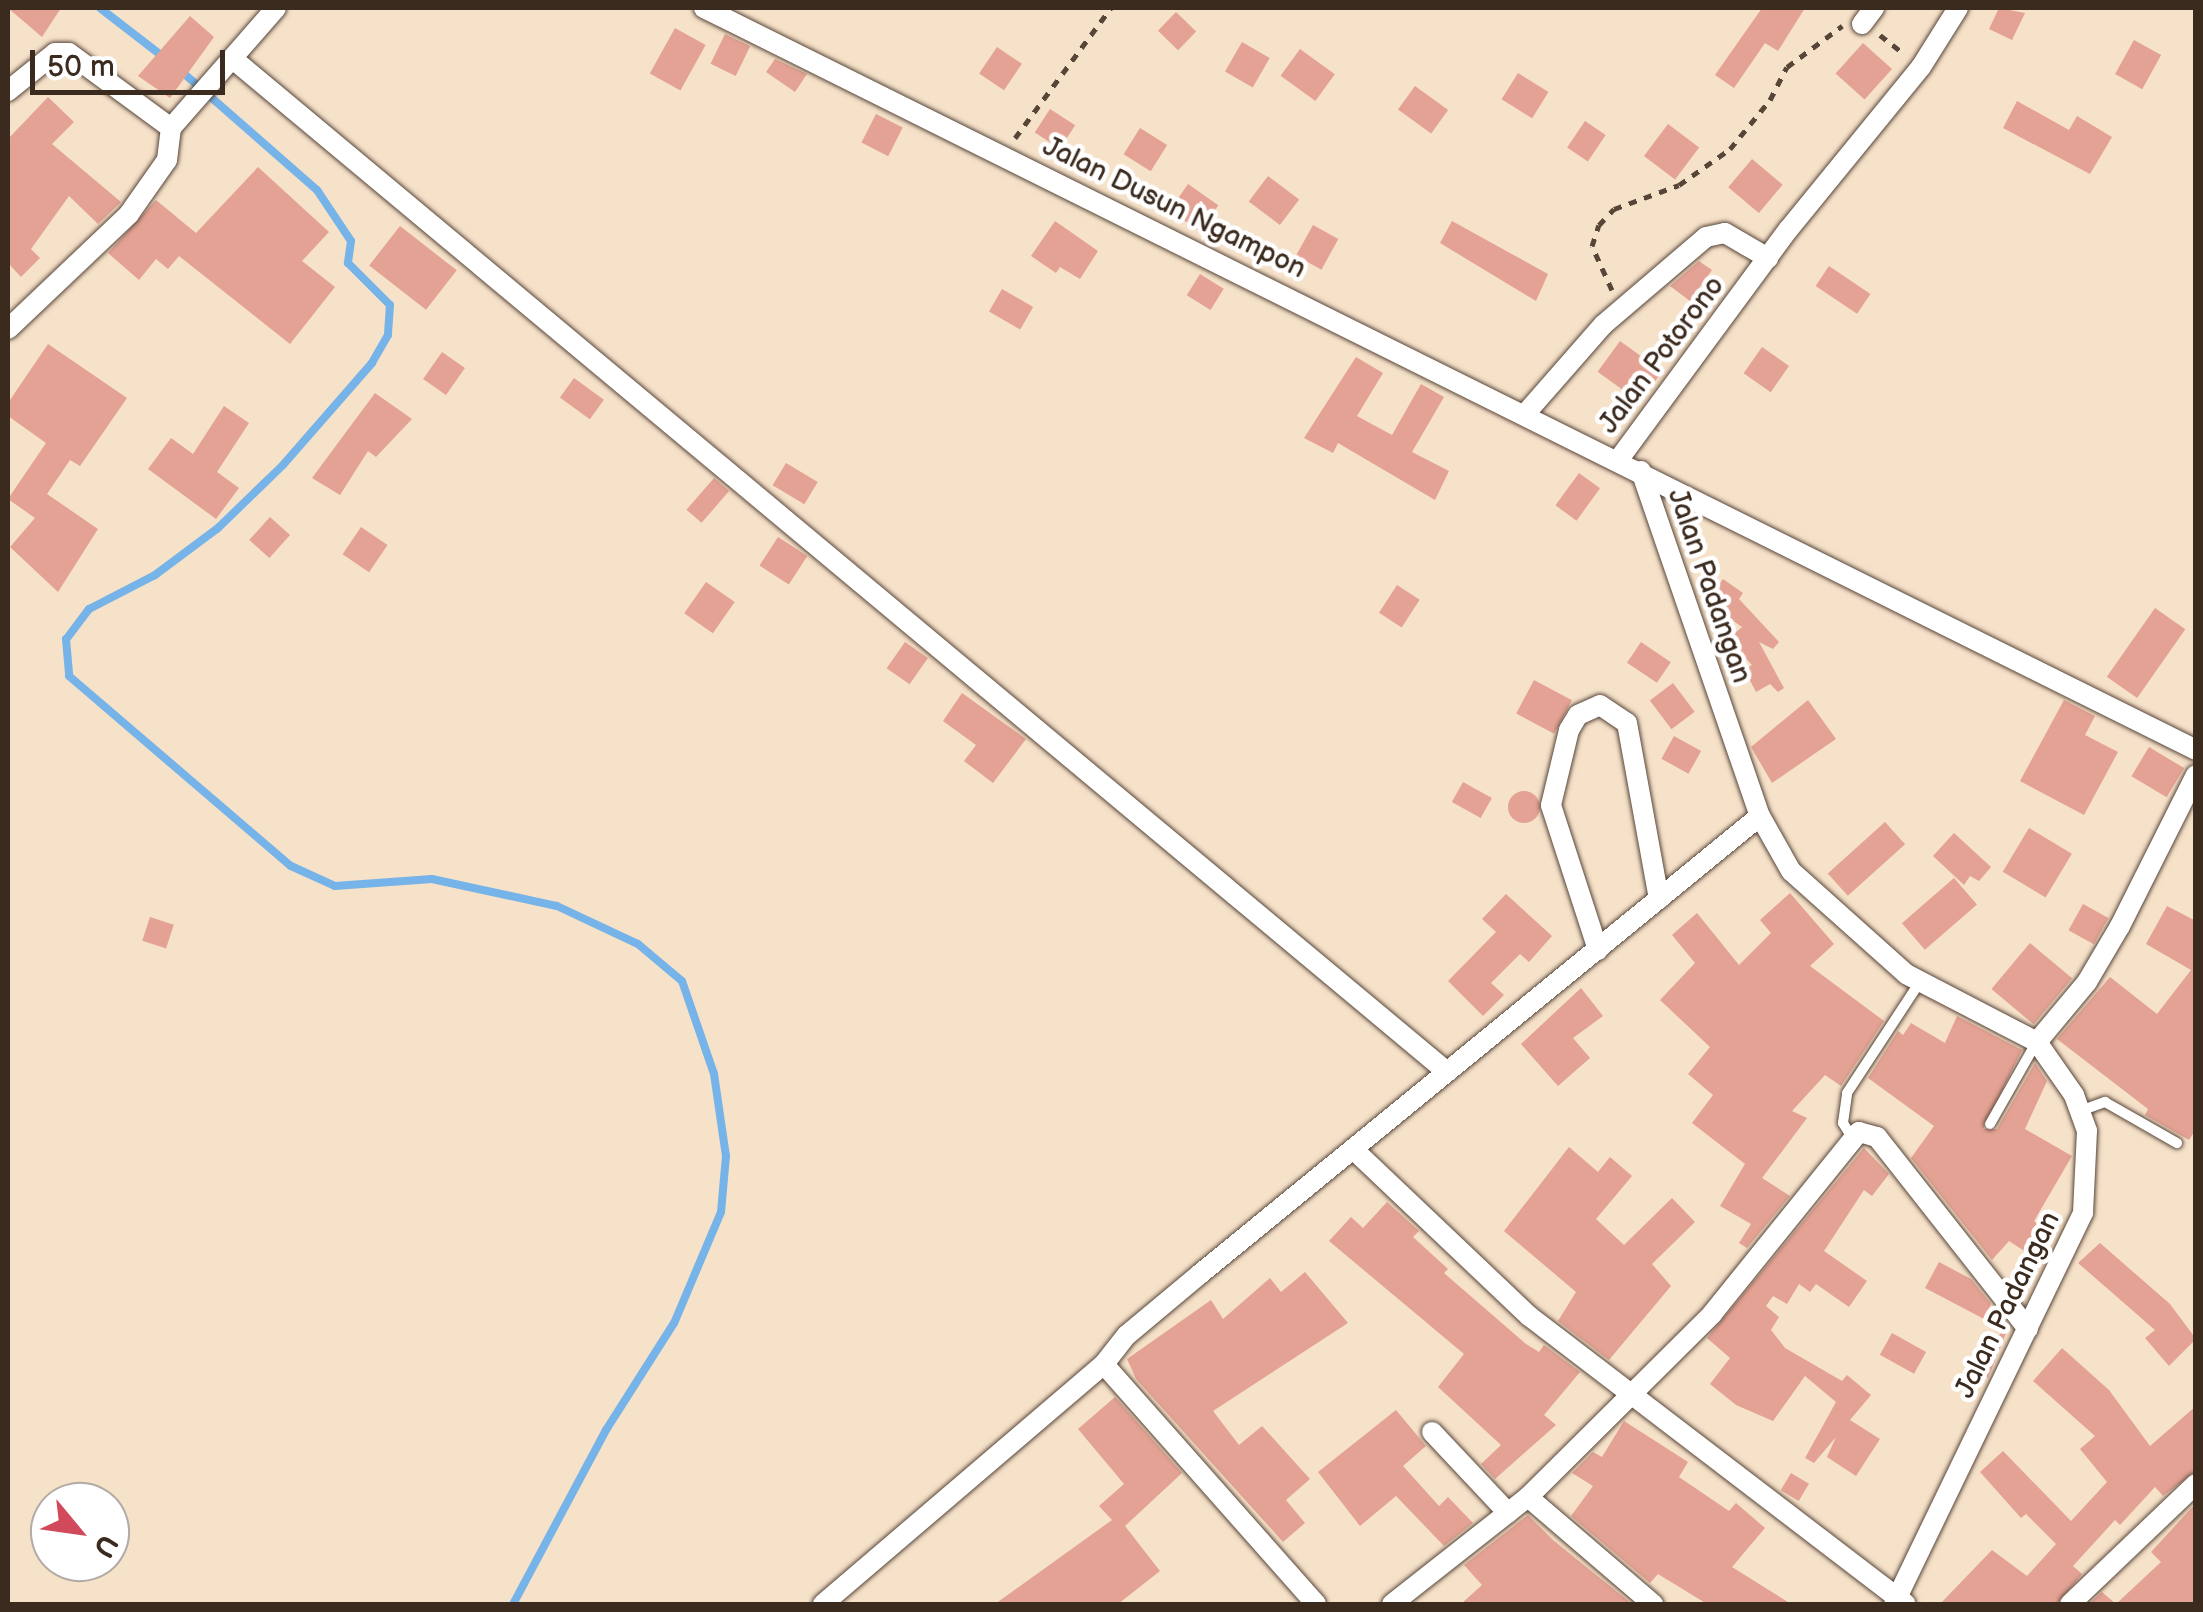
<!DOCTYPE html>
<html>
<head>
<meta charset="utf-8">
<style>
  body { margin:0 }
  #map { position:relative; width:2203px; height:1612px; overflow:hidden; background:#f6e1c9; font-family:"Balsamiq Sans",sans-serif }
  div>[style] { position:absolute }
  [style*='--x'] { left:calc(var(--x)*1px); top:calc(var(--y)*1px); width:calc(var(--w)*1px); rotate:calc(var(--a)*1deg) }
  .stream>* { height:8px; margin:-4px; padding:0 4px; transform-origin:4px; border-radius:4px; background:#75b3e8 }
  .building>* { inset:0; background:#e4a294; transform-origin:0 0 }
  .round { border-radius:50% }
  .path>* { height:5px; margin-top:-2.5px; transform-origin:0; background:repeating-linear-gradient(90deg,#574538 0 8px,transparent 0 16px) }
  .roads { filter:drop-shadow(0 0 2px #574538) drop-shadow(0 0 2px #574538) }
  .service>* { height:10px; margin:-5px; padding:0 5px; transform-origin:5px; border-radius:5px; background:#fff }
  .minor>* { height:20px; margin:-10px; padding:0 10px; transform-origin:10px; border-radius:10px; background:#fff }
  span { translate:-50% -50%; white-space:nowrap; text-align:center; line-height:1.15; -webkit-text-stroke:9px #fff; paint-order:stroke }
  .street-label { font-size:28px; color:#3b2a1e }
  .frame { position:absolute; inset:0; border:10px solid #3b2a1e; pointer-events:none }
  .north { position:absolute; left:30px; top:1482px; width:100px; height:100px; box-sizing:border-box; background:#fff; border:2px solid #b1aaa5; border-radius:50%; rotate:119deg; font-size:28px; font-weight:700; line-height:40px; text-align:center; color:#3b2a1e }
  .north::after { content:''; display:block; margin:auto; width:35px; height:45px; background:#d1495b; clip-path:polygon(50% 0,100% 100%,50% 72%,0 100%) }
  .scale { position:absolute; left:30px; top:50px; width:195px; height:45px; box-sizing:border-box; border:5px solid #3b2a1e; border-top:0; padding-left:12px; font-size:30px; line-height:35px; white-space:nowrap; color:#3b2a1e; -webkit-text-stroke:8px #fff; paint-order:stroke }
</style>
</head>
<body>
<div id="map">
  <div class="stream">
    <i style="--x:100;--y:8;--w:83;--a:37.7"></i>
    <i style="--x:181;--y:71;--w:181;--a:41.2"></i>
    <i style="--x:317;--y:190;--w:61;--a:56.3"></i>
    <i style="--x:351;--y:241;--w:22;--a:98"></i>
    <i style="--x:348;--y:263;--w:59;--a:45"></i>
    <i style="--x:390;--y:305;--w:30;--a:94"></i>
    <i style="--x:388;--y:335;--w:32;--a:120"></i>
    <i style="--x:372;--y:363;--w:135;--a:131.1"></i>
    <i style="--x:283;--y:465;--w:91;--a:135.9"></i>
    <i style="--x:218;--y:528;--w:79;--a:143.3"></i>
    <i style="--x:155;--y:575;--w:74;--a:152.7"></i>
    <i style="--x:89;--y:609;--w:38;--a:127"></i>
    <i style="--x:66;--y:639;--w:37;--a:85"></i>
    <i style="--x:69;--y:676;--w:292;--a:40.6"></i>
    <i style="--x:291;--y:866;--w:48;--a:24.4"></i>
    <i style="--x:335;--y:886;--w:97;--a:-4.1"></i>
    <i style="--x:432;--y:879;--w:128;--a:12.2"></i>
    <i style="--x:557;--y:906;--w:89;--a:25.1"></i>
    <i style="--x:638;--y:944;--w:57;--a:40.1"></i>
    <i style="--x:682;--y:981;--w:98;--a:71"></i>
    <i style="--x:714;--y:1074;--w:83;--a:81.7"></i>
    <i style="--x:726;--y:1156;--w:56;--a:95.1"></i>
    <i style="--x:721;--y:1212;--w:121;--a:112.9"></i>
    <i style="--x:674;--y:1323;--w:127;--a:122.4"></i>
    <i style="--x:606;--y:1430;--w:197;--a:118.1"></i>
  </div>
  <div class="building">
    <i style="clip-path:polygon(8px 8px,61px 8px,42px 37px)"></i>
    <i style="clip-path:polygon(1762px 8px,1805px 8px,1778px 51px,1765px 43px,1734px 88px,1715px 75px)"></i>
    <i style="clip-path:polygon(1999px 8px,2025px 13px,2012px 40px,1989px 29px)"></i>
    <i style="left:1176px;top:12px;width:28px;height:26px;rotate:44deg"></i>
    <i style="clip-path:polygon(190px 16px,214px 37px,170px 98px,138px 76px)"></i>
    <i style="left:675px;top:28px;width:35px;height:52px;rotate:29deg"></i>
    <i style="left:725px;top:34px;width:28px;height:33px;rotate:26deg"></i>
    <i style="left:2134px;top:40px;width:31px;height:39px;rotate:29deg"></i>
    <i style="left:1242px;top:42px;width:32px;height:34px;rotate:30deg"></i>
    <i style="left:1863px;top:43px;width:39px;height:41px;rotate:42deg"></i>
    <i style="left:997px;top:47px;width:30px;height:32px;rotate:34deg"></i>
    <i style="left:1300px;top:49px;width:43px;height:33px;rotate:36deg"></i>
    <i style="clip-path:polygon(775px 59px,807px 74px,795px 92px,766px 72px)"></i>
    <i style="left:1518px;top:73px;width:36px;height:31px;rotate:32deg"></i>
    <i style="left:1415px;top:86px;width:41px;height:29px;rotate:36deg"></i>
    <i style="clip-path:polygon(48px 97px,74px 122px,52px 144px,121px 202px,98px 224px,69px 196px,31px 249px,40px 258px,21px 277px,8px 263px,8px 139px)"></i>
    <i style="clip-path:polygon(2017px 101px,2069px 130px,2077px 116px,2112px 137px,2090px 174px,2003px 128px)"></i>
    <i style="left:1050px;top:109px;width:30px;height:28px;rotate:33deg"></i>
    <i style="left:876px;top:114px;width:30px;height:32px;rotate:27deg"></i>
    <i style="left:1585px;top:121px;width:25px;height:32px;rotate:34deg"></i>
    <i style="left:1668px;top:124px;width:39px;height:40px;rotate:37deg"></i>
    <i style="left:1140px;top:128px;width:32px;height:31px;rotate:32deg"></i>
    <i style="left:1752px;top:159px;width:40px;height:37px;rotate:40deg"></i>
    <i style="clip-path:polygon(258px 167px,329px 232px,302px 261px,335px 287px,290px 344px,179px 256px,168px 269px,156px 259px,139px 280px,108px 253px,156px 200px,196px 233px)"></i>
    <i style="left:1268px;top:176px;width:39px;height:32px;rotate:37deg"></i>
    <i style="left:1188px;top:184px;width:37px;height:32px;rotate:35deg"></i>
    <i style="clip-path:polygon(1055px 221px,1098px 251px,1080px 279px,1060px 267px,1056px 273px,1031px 256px)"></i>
    <i style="clip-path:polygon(1452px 221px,1548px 274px,1536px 301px,1440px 243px)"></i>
    <i style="left:1313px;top:225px;width:29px;height:35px;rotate:29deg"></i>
    <i style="left:400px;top:226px;width:72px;height:50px;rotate:38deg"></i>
    <i style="clip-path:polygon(1699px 261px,1712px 270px,1690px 301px,1670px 286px)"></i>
    <i style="left:1829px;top:266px;width:50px;height:24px;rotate:34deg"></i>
    <i style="left:1200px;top:274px;width:28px;height:25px;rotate:32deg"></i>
    <i style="left:1002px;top:289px;width:36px;height:26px;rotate:30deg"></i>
    <i style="left:1620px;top:341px;width:52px;height:38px;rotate:36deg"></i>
    <i style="clip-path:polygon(48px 344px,127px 398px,80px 466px,70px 460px,47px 494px,98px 529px,58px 592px,10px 547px,35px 518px,8px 499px,46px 443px,8px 416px,8px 403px)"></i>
    <i style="left:1762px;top:347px;width:33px;height:32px;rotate:35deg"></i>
    <i style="left:442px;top:352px;width:28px;height:33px;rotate:35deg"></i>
    <i style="clip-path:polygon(1356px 357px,1383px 373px,1357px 416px,1392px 435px,1421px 384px,1444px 397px,1412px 452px,1449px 471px,1435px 500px,1338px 443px,1333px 453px,1304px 438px)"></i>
    <i style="left:574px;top:378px;width:37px;height:24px;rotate:36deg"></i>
    <i style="clip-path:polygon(375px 393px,412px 419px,376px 457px,368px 451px,340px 495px,312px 478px)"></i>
    <i style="clip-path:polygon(224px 406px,249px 423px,217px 472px,239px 488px,216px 519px,148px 469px,171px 438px,193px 454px)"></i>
    <i style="left:786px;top:463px;width:37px;height:26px;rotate:31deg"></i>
    <i style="left:1579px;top:473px;width:26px;height:40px;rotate:36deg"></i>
    <i style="left:714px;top:478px;width:20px;height:42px;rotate:41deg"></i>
    <i style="left:270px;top:517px;width:27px;height:31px;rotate:42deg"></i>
    <i style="left:361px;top:527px;width:32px;height:33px;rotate:34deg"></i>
    <i style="left:778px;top:537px;width:35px;height:34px;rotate:33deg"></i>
    <i style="clip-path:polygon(1723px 579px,1743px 593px,1739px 599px,1779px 642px,1773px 649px,1759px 642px,1784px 688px,1778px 692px,1770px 684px,1756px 692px,1744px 669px,1752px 665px,1728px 639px,1742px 627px,1706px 602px)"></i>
    <i style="left:706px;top:582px;width:35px;height:38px;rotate:35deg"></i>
    <i style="left:1397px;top:585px;width:27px;height:33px;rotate:33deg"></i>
    <i style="left:2155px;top:608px;width:37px;height:84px;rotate:35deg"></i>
    <i style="left:905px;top:642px;width:28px;height:32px;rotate:35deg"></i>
    <i style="left:1641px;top:642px;width:36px;height:25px;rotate:34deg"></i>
    <i style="left:1534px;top:680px;width:43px;height:38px;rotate:28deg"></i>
    <i style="left:1673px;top:683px;width:36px;height:29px;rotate:53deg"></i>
    <i style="clip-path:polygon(962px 693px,1026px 739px,993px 783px,964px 761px,976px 745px,943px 721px)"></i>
    <i style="clip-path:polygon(1808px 700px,1836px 739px,1772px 783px,1751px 747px)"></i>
    <i style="clip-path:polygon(2064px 700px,2095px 716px,2085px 735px,2118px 752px,2084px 815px,2020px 781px)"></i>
    <i style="left:1674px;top:736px;width:31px;height:26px;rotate:29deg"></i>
    <i style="left:2149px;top:747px;width:41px;height:34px;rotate:31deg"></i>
    <i style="left:1463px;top:782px;width:33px;height:23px;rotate:29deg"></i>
    <i class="round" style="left:1508px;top:791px;width:32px;height:32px"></i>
    <i style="left:1885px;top:822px;width:30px;height:77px;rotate:48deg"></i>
    <i style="left:2029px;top:828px;width:50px;height:51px;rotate:31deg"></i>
    <i style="clip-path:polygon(1954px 833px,1991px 867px,1979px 881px,1970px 876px,1964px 885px,1933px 856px)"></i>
    <i style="left:1954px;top:878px;width:35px;height:69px;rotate:49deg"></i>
    <i style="clip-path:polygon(1790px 893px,1834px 944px,1810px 966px,1884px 1021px,1841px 1086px,1825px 1075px,1792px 1111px,1807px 1118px,1762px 1178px,1790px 1196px,1747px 1248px,1739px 1243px,1751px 1224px,1720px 1206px,1745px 1164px,1692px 1123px,1713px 1095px,1688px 1074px,1710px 1047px,1660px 1000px,1695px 963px,1672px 935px,1697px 913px,1739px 965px,1771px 933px,1760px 920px)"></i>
    <i style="clip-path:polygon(1506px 894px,1552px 936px,1529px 962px,1520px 954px,1491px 983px,1504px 995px,1483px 1016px,1448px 981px,1496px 932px,1482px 919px)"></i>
    <i style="left:2083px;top:904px;width:29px;height:30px;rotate:29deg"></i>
    <i style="clip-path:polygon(2167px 906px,2196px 921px,2196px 1129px,2189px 1140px,2145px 1115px,2148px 1109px,2057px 1039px,2110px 977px,2157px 1014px,2191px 970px,2146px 944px)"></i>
    <i style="left:150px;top:917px;width:25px;height:25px;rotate:18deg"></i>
    <i style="left:2030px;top:943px;width:55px;height:60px;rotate:40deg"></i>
    <i style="clip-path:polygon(1581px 988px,1603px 1016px,1573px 1038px,1590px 1058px,1558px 1086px,1521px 1044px)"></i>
    <i style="clip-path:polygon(1957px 1016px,2022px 1050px,1983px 1129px,1997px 1129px,2035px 1063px,2047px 1081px,2025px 1129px,2072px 1156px,2034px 1221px,2048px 1230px,2032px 1256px,2009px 1241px,1992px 1260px,1911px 1158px,1934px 1126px,1868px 1078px,1898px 1031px,1903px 1035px,1911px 1023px,1945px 1043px)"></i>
    <i style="clip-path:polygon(1569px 1147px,1598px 1172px,1610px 1157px,1632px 1176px,1596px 1219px,1624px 1245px,1672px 1198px,1695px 1222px,1652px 1264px,1671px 1286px,1609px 1360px,1558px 1321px,1576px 1292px,1504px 1231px)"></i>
    <i style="clip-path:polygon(1864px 1148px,1889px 1174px,1872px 1196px,1864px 1190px,1824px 1251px,1867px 1281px,1849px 1307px,1816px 1284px,1810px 1292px,1799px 1284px,1787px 1304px,1773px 1296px,1766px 1306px,1779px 1317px,1771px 1330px,1785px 1348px,1842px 1381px,1847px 1375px,1871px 1395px,1850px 1420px,1880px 1439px,1856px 1476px,1827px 1457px,1836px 1437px,1814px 1463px,1805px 1458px,1836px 1402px,1805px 1376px,1773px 1421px,1736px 1405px,1710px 1384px,1730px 1358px,1707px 1338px)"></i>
    <i style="clip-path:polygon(1387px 1202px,1419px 1231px,1413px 1237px,1448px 1269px,1444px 1273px,1526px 1344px,1539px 1352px,1544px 1345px,1580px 1372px,1544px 1415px,1556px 1425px,1495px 1479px,1481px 1464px,1501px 1445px,1438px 1387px,1464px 1354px,1329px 1241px,1351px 1217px,1363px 1228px)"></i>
    <i style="clip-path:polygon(2100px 1243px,2170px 1304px,2196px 1339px,2169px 1366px,2145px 1338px,2155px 1330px,2078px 1263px)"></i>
    <i style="clip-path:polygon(1939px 1262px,1971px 1279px,1991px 1304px,1984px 1319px,1925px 1288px)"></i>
    <i style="clip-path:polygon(1305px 1272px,1348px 1323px,1213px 1411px,1239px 1445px,1262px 1426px,1310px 1479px,1286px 1500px,1305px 1523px,1283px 1542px,1136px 1379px,1127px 1359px,1211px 1300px,1223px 1319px,1270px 1278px,1281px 1292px)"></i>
    <i style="clip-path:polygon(2009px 1326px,1988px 1378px,1966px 1366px)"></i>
    <i style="left:1892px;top:1333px;width:39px;height:25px;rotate:29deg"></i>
    <i style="clip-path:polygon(2062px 1348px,2109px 1390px,2150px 1446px,2196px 1406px,2196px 1471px,2163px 1496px,2155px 1487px,2120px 1525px,2115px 1520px,2073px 1566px,2082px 1574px,2057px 1604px,1940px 1604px,1992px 1550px,2027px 1576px,2056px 1544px,2026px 1514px,2021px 1518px,1980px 1472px,2003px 1451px,2071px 1521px,2107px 1482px,2080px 1449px,2095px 1436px,2033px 1381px)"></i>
    <i style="clip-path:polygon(1115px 1397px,1182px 1473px,1125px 1526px,1160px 1571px,1118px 1604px,995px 1604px,1112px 1520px,1099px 1506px,1124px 1484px,1078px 1429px)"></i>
    <i style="clip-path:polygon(1396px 1410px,1426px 1446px,1403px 1466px,1439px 1506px,1448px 1497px,1473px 1523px,1444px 1546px,1396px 1496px,1360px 1526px,1318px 1472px)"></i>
    <i style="clip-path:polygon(1624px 1421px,1688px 1462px,1679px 1477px,1729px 1511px,1736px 1503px,1765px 1528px,1732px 1567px,1791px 1604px,1707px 1604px,1658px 1574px,1650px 1583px,1571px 1516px,1593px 1486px,1572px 1473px,1593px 1452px,1602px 1457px)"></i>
    <i style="left:1791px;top:1473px;width:21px;height:20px;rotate:31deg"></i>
    <i style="clip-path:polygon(2196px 1503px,2196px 1604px,2089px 1604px,2102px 1592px,2116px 1604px,2161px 1562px,2151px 1552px)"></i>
    <i style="clip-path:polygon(1528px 1515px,1553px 1540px,1632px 1604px,1461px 1604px,1482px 1585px,1464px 1565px)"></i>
  </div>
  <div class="path">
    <i style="--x:1880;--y:35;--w:29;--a:38"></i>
    <i style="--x:1015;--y:138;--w:162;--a:-53.6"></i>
    <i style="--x:1612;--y:290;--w:48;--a:-114.4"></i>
    <i style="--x:1592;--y:246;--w:22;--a:-72"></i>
    <i style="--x:1599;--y:225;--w:22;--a:-47"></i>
    <i style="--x:1614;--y:209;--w:69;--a:-20.3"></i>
    <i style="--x:1679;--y:185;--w:62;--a:-35.2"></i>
    <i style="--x:1730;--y:149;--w:63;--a:-50.8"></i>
    <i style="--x:1770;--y:100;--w:37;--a:-63"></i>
    <i style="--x:1787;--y:67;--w:69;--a:-36.7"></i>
  </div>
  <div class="roads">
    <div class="service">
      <i style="--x:2080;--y:1111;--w:27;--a:-20"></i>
      <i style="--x:2105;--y:1102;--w:83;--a:29.7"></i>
      <i style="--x:1990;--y:1124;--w:93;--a:-60.4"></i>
      <i style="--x:1853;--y:1139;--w:19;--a:-122"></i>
      <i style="--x:1843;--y:1123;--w:30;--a:-82"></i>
      <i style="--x:1847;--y:1093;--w:133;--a:-56.7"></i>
    </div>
    <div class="minor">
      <i style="--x:704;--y:8;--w:1666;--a:26.44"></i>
      <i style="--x:1862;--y:24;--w:20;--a:-53"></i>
      <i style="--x:233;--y:59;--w:1580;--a:39.84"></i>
      <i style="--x:8;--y:91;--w:60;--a:-39"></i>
      <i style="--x:55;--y:53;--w:14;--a:0"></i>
      <i style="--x:69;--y:53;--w:127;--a:36.3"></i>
      <i style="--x:171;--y:128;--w:159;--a:-48.8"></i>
      <i style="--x:8;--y:329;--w:167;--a:-43.5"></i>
      <i style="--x:129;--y:214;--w:66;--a:-54.9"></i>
      <i style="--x:167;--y:160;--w:32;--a:-83"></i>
      <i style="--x:1526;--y:413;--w:117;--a:-48.8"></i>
      <i style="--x:1603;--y:325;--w:135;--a:-40.5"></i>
      <i style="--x:1706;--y:237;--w:19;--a:-12"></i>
      <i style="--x:1725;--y:233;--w:50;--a:30.2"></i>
      <i style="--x:1619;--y:459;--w:285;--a:-53.6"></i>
      <i style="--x:1788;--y:230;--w:210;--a:-50.8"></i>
      <i style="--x:1921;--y:67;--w:70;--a:-57.9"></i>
      <i style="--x:1641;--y:471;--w:365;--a:71"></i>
      <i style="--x:1760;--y:816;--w:63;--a:60.6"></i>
      <i style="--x:1791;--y:871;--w:154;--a:41.8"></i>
      <i style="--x:1906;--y:974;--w:148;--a:27.4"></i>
      <i style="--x:2037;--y:1042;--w:65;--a:55.1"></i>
      <i style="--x:2074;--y:1095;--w:38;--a:70"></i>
      <i style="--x:2087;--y:1131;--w:82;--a:92.8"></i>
      <i style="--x:2083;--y:1213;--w:434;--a:115.8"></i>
      <i style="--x:1598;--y:950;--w:152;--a:-108"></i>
      <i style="--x:1551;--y:805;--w:77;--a:-76.5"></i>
      <i style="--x:1569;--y:730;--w:17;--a:-59"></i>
      <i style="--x:1578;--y:715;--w:24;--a:-24"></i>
      <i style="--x:1600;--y:705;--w:32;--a:34"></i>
      <i style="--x:1627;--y:723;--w:179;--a:79.7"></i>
      <i style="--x:2037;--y:1042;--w:78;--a:-50.2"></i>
      <i style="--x:2087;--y:982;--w:65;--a:-59.5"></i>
      <i style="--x:2120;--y:926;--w:169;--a:-63.3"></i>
      <i style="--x:1354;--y:1150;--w:241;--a:43.5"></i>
      <i style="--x:1529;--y:1316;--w:474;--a:37.4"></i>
      <i style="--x:1432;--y:1432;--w:111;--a:46.8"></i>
      <i style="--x:1528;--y:1497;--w:165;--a:40.6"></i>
      <i style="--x:823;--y:1604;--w:370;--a:-40.5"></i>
      <i style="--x:1316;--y:1604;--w:320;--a:-131.5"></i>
      <i style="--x:1104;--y:1364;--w:37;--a:-52"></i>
      <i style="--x:1127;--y:1335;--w:95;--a:-39.9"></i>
      <i style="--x:1200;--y:1274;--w:723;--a:-39.28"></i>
      <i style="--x:1392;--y:1604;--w:173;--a:-38.2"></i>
      <i style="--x:1528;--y:1497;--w:260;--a:-44.8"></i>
      <i style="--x:1712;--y:1314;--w:234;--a:-51.1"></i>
      <i style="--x:1859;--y:1132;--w:19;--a:16"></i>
      <i style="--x:1877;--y:1137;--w:244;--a:51.8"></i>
      <i style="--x:2070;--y:1604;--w:174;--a:-43.6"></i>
    </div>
  </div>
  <div class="street-label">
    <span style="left:1174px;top:208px;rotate:26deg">Jalan Dusun Ngampon</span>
    <span style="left:1662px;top:355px;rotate:-53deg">Jalan Potorono</span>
    <span style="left:1709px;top:586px;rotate:71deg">Jalan Padangan</span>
    <span style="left:2008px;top:1305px;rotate:-64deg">Jalan Padangan</span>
  </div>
  <div class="frame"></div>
  <div class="north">U</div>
  <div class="scale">50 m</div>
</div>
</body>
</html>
